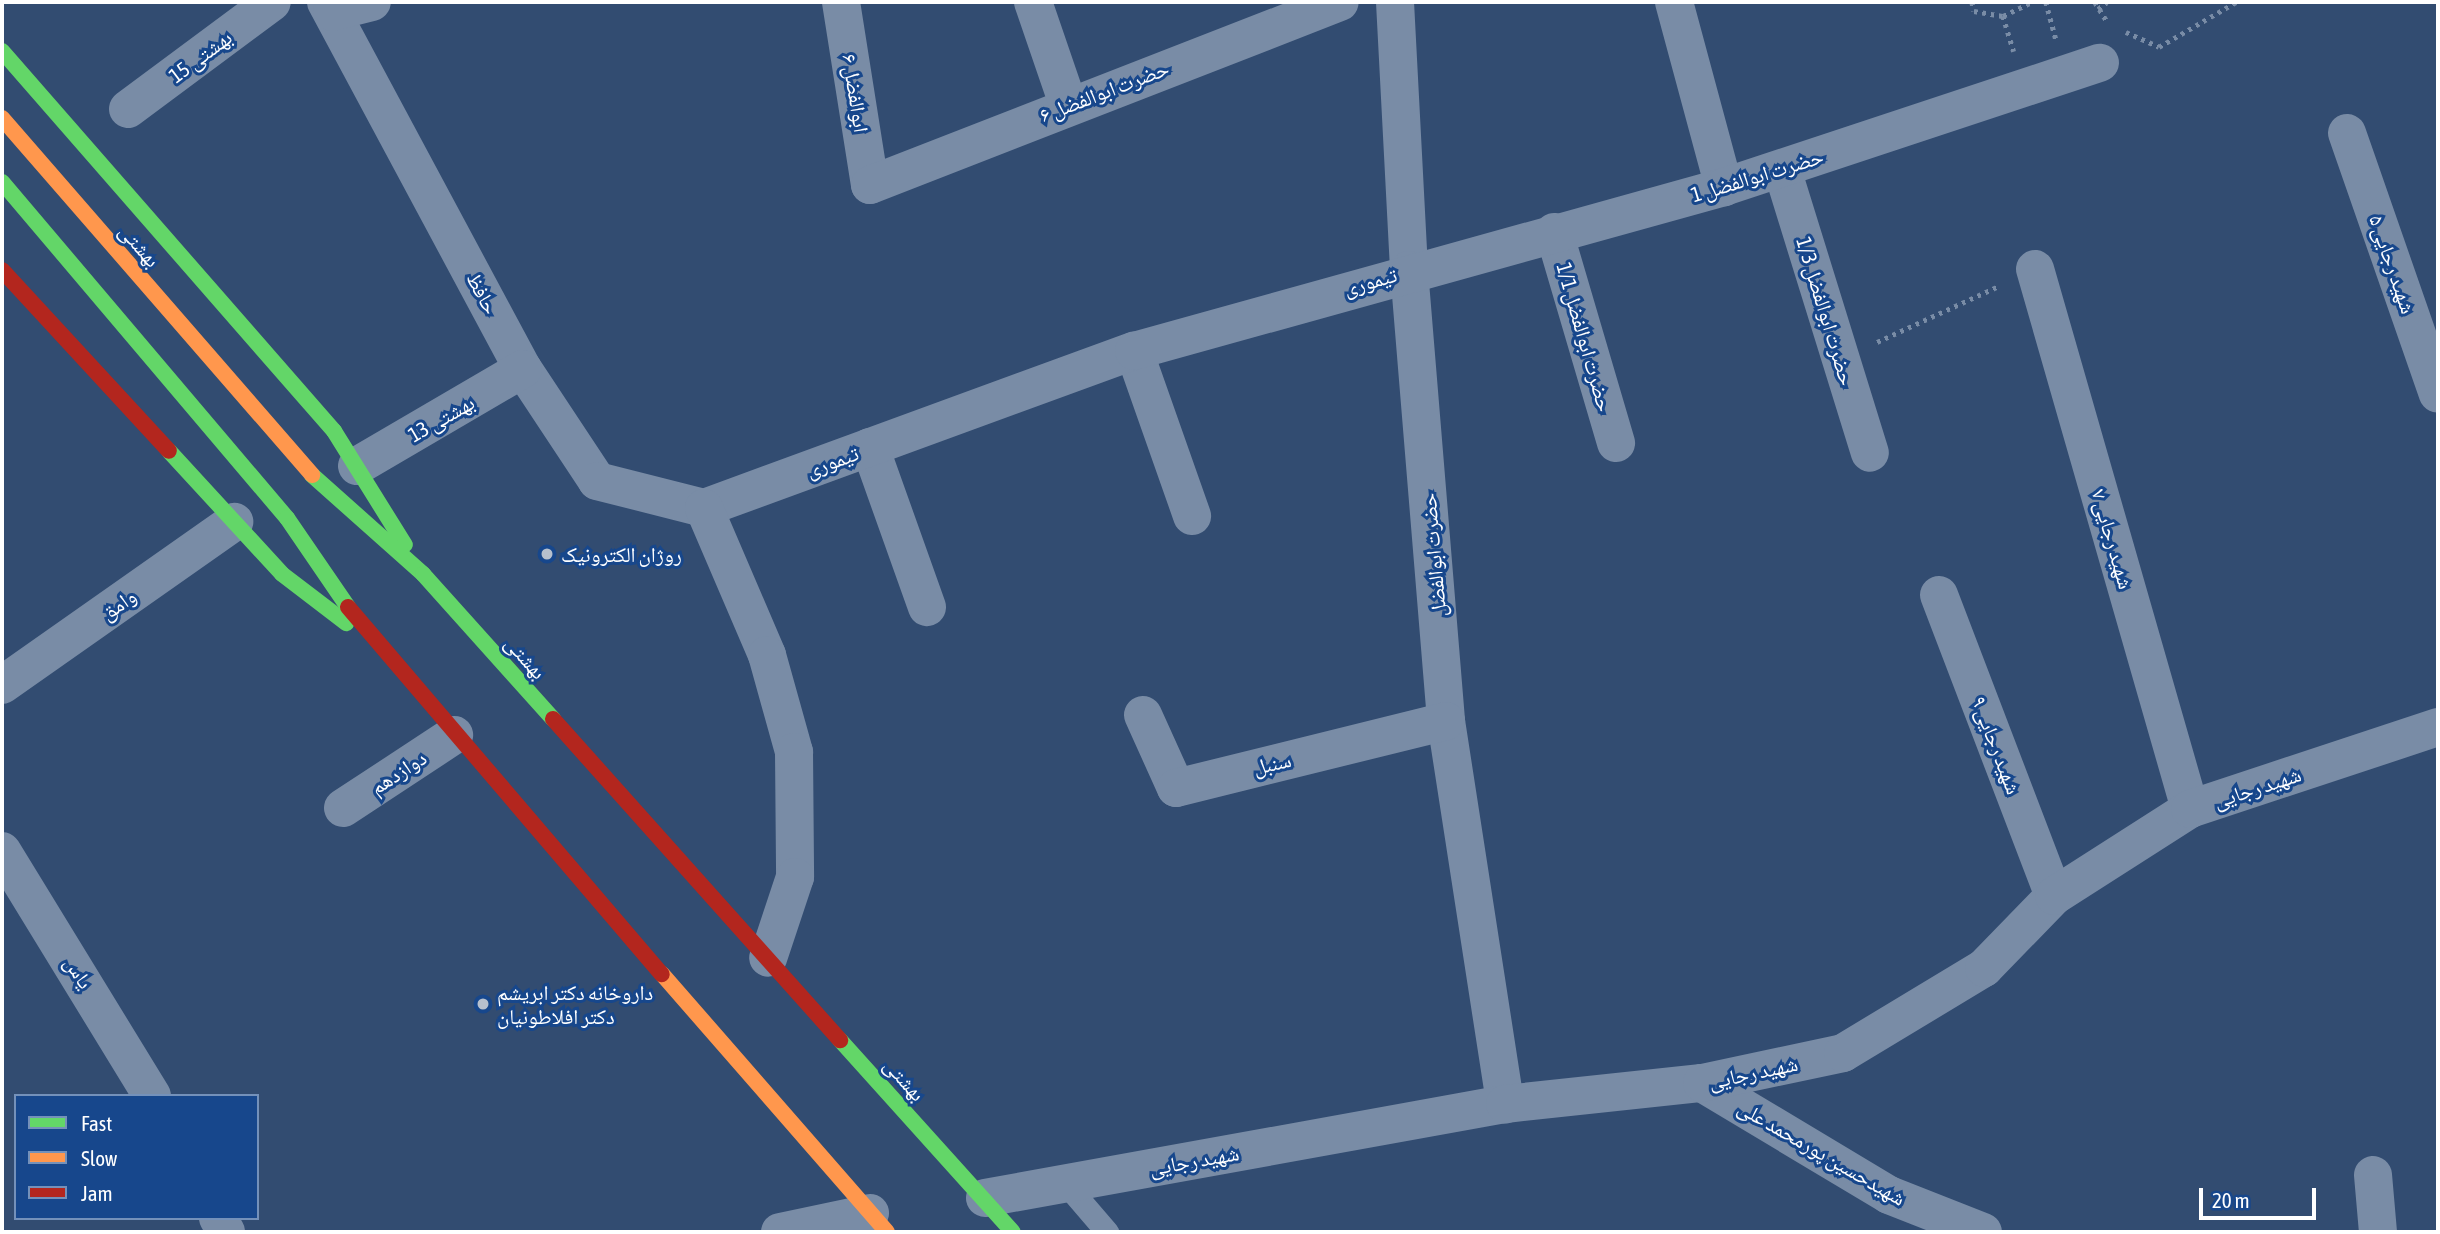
<!DOCTYPE html>
<html>
<head>
<meta charset="utf-8">
<style>
  body { margin:0 }
  #map { position:relative; width:2440px; height:1234px; overflow:hidden; background:#324c71; font-family:"Asap Condensed","Noto Naskh Arabic",sans-serif }
  div>[style] { position:absolute }
  [style*='--x'] { left:calc(var(--x)*1px); top:calc(var(--y)*1px); width:calc(var(--w)*1px); rotate:calc(var(--a)*1deg) }
  .path>* { height:4.5px; margin-top:-2.25px; transform-origin:0; background:repeating-linear-gradient(90deg,#798ca6 0 3.5px,transparent 0 8.5px) }
  .lane>* { height:23px; margin:-11.5px; padding:0 11.5px; transform-origin:11.5px; border-radius:11.5px; background:#798ca6 }
  .street>* { height:38px; margin:-19px; padding:0 19px; transform-origin:19px; border-radius:19px; background:#798ca6 }
  .fast>* { height:16px; margin:-8px; padding:0 8px; transform-origin:8px; border-radius:8px; background:#63d668 }
  .slow>* { height:16px; margin:-8px; padding:0 8px; transform-origin:8px; border-radius:8px; background:#ff974d }
  .jam>* { height:16px; margin:-8px; padding:0 8px; transform-origin:8px; border-radius:8px; background:#b3261e }
  .dots>* { width:19px; height:19px; translate:-50% -50%; box-sizing:border-box; border:4px solid #17478c; border-radius:50% }
  span { translate:-50% -50%; white-space:nowrap; text-align:center; line-height:1.15; -webkit-text-stroke:6px #17478c; paint-order:stroke }
  .street-label { font-size:21px; color:#fff }
  .poi-label { font-size:21px; color:#fff }
  .left { translate:0 -50%; text-align:left }
  .frame { position:absolute; inset:0; border:4px solid #fff; pointer-events:none }
  .legend { position:absolute; left:14px; top:1094px; width:245px; height:126px; box-sizing:border-box; background:#17478c; border:2px solid #7491ba; margin:0; padding:9px 12px; list-style:none; font-size:21px; color:#fff }
  .legend li { display:flex; align-items:center; gap:14px; height:35px }
  .legend b { width:35px; border:2px solid #7491ba }
  .scale { position:absolute; left:2199px; top:1188px; width:117px; height:32px; box-sizing:border-box; border:4px solid #fff; border-top:0; padding-left:9px; font-size:21px; line-height:24px; white-space:nowrap; color:#fff; -webkit-text-stroke:5px #17478c; paint-order:stroke }
</style>
</head>
<body>
<div id="map">
  <div class="path">
    <i style="--x:1972;--y:2;--w:9;--a:77"></i>
    <i style="--x:1974;--y:11;--w:29;--a:10"></i>
    <i style="--x:2003;--y:16;--w:32;--a:-26"></i>
    <i style="--x:2046;--y:2;--w:38;--a:75"></i>
    <i style="--x:2095;--y:2;--w:25;--a:58"></i>
    <i style="--x:2098;--y:9;--w:11;--a:-38"></i>
    <i style="--x:2003;--y:16;--w:37;--a:73"></i>
    <i style="--x:2126;--y:32;--w:36;--a:24"></i>
    <i style="--x:2159;--y:47;--w:89;--a:-30.3"></i>
    <i style="--x:1877;--y:342;--w:134;--a:-24.7"></i>
  </div>
  <div class="lane">
    <i style="--x:1065;--y:1183;--w:65;--a:49.4"></i>
  </div>
  <div class="street">
    <i style="--x:326;--y:2;--w:417;--a:61.8"></i>
    <i style="--x:523;--y:369;--w:134;--a:56.5"></i>
    <i style="--x:597;--y:481;--w:110;--a:14.2"></i>
    <i style="--x:841;--y:2;--w:185;--a:81"></i>
    <i style="--x:870;--y:185;--w:504;--a:-21.27"></i>
    <i style="--x:1033;--y:2;--w:108;--a:71.1"></i>
    <i style="--x:1395;--y:2;--w:268;--a:87"></i>
    <i style="--x:1409;--y:270;--w:453;--a:85.3"></i>
    <i style="--x:1446;--y:721;--w:388;--a:81.2"></i>
    <i style="--x:1674;--y:2;--w:192;--a:74.9"></i>
    <i style="--x:332;--y:12;--w:41;--a:-14"></i>
    <i style="--x:128;--y:109;--w:179;--a:-36.6"></i>
    <i style="--x:2347;--y:133;--w:276;--a:70.8"></i>
    <i style="--x:1782;--y:169;--w:297;--a:72.8"></i>
    <i style="--x:1554;--y:232;--w:220;--a:73.6"></i>
    <i style="--x:2035;--y:269;--w:562;--a:73.98"></i>
    <i style="--x:1134;--y:351;--w:175;--a:70.6"></i>
    <i style="--x:870;--y:447;--w:170;--a:70.4"></i>
    <i style="--x:357;--y:466;--w:192;--a:-30.3"></i>
    <i style="--x:704;--y:508;--w:458;--a:-20.1"></i>
    <i style="--x:1134;--y:351;--w:612;--a:-15.53"></i>
    <i style="--x:1724;--y:187;--w:396;--a:-18.3"></i>
    <i style="--x:704;--y:508;--w:160;--a:66.8"></i>
    <i style="--x:767;--y:655;--w:101;--a:74.4"></i>
    <i style="--x:794;--y:752;--w:125;--a:89.5"></i>
    <i style="--x:795;--y:877;--w:85;--a:108.4"></i>
    <i style="--x:1939;--y:595;--w:322;--a:69.1"></i>
    <i style="--x:2;--y:685;--w:284;--a:-35.1"></i>
    <i style="--x:1143;--y:715;--w:80;--a:65.7"></i>
    <i style="--x:1176;--y:788;--w:278;--a:-13.9"></i>
    <i style="--x:343;--y:808;--w:133;--a:-33.3"></i>
    <i style="--x:2;--y:851;--w:287;--a:58.5"></i>
    <i style="--x:1702;--y:1083;--w:218;--a:30.9"></i>
    <i style="--x:1889;--y:1195;--w:101;--a:21.5"></i>
    <i style="--x:2373;--y:1175;--w:57;--a:85"></i>
    <i style="--x:985;--y:1198;--w:528;--a:-10.25"></i>
    <i style="--x:1505;--y:1104;--w:198;--a:-6.1"></i>
    <i style="--x:1702;--y:1083;--w:144;--a:-12"></i>
    <i style="--x:1843;--y:1053;--w:165;--a:-31.1"></i>
    <i style="--x:1984;--y:968;--w:100;--a:-45.8"></i>
    <i style="--x:2054;--y:896;--w:161;--a:-32.6"></i>
    <i style="--x:2190;--y:809;--w:261;--a:-18.3"></i>
    <i style="--x:218;--y:1218;--w:16;--a:60"></i>
    <i style="--x:780;--y:1232;--w:92;--a:-11.9"></i>
  </div>
  <div class="fast">
    <i style="--x:2;--y:51;--w:505;--a:48.86"></i>
    <i style="--x:334;--y:431;--w:134;--a:58.1"></i>
    <i style="--x:2;--y:182;--w:441;--a:49.7"></i>
    <i style="--x:287;--y:518;--w:108;--a:55.6"></i>
    <i style="--x:169;--y:451;--w:167;--a:47.4"></i>
    <i style="--x:282;--y:574;--w:81;--a:37.4"></i>
    <i style="--x:312;--y:475;--w:149;--a:41.7"></i>
    <i style="--x:423;--y:574;--w:195;--a:48.1"></i>
    <i style="--x:840;--y:1040;--w:258;--a:48"></i>
  </div>
  <div class="slow">
    <i style="--x:2;--y:118;--w:473;--a:49"></i>
    <i style="--x:662;--y:974;--w:342;--a:48.9"></i>
  </div>
  <div class="jam">
    <i style="--x:2;--y:270;--w:246;--a:47.3"></i>
    <i style="--x:348;--y:607;--w:483;--a:49.5"></i>
    <i style="--x:553;--y:719;--w:431;--a:48.2"></i>
  </div>
  <div class="dots">
    <i style="left:547px;top:554px;background:#b7c0cd"></i>
    <i style="left:483px;top:1004px;background:#b7c0cd"></i>
  </div>
  <div class="street-label">
    <span style="left:200px;top:56px;rotate:-37deg">بهشتی 15</span>
    <span style="left:1104px;top:91px;rotate:-21deg">حضرت ابوالفضل ۶</span>
    <span style="left:856px;top:93px;rotate:81deg">ابوالفضل ۶</span>
    <span style="left:1757px;top:175px;rotate:-17deg">حضرت ابوالفضل 1</span>
    <span style="left:140px;top:245px;rotate:49deg">بهشتی</span>
    <span style="left:2393px;top:264px;rotate:71deg">شهید رجایی ۵</span>
    <span style="left:1370px;top:281px;rotate:-16deg">تیموری</span>
    <span style="left:483px;top:293px;rotate:62deg">حافظ</span>
    <span style="left:1826px;top:311px;rotate:73deg">حضرت ابوالفضل 1/3</span>
    <span style="left:1585px;top:337px;rotate:74deg">حضرت ابوالفضل 1/1</span>
    <span style="left:441px;top:418px;rotate:-30deg">بهشتی 13</span>
    <span style="left:832px;top:461px;rotate:-20deg">تیموری</span>
    <span style="left:2113px;top:539px;rotate:74deg">شهید رجایی ۷</span>
    <span style="left:1433px;top:555px;rotate:-95deg">حضرت ابوالفضل</span>
    <span style="left:118px;top:604px;rotate:-35deg">وامق</span>
    <span style="left:526px;top:657px;rotate:48deg">بهشتی</span>
    <span style="left:1997px;top:745px;rotate:69deg">شهید رجایی ۹</span>
    <span style="left:1272px;top:763px;rotate:-13deg">سنبل</span>
    <span style="left:398px;top:772px;rotate:-33deg">دوازدهم</span>
    <span style="left:2257px;top:787px;rotate:-18deg">شهید رجایی</span>
    <span style="left:79px;top:972px;rotate:57deg">یاس</span>
    <span style="left:1753px;top:1072px;rotate:-12deg">شهید رجایی</span>
    <span style="left:905px;top:1079px;rotate:48deg">بهشتی</span>
    <span style="left:1822px;top:1152px;rotate:30deg">شهیدحسین پورمحمد علی</span>
    <span style="left:1194px;top:1160px;rotate:-10deg">شهید رجایی</span>
  </div>
  <div class="poi-label">
    <span class="left" style="left:561px;top:554px">روژان الکترونیک</span>
    <span class="left" style="left:497px;top:1004px">داروخانه دکتر ابریشم<br>دکتر افلاطونیان</span>
  </div>
  <div class="frame"></div>
  <ul class="legend">
  <li><b style="height:9px;background:#63d668"></b>Fast</li>
  <li><b style="height:9px;background:#ff974d"></b>Slow</li>
  <li><b style="height:9px;background:#b3261e"></b>Jam</li>
  </ul>
  <div class="scale">20 m</div>
</div>
</body>
</html>
